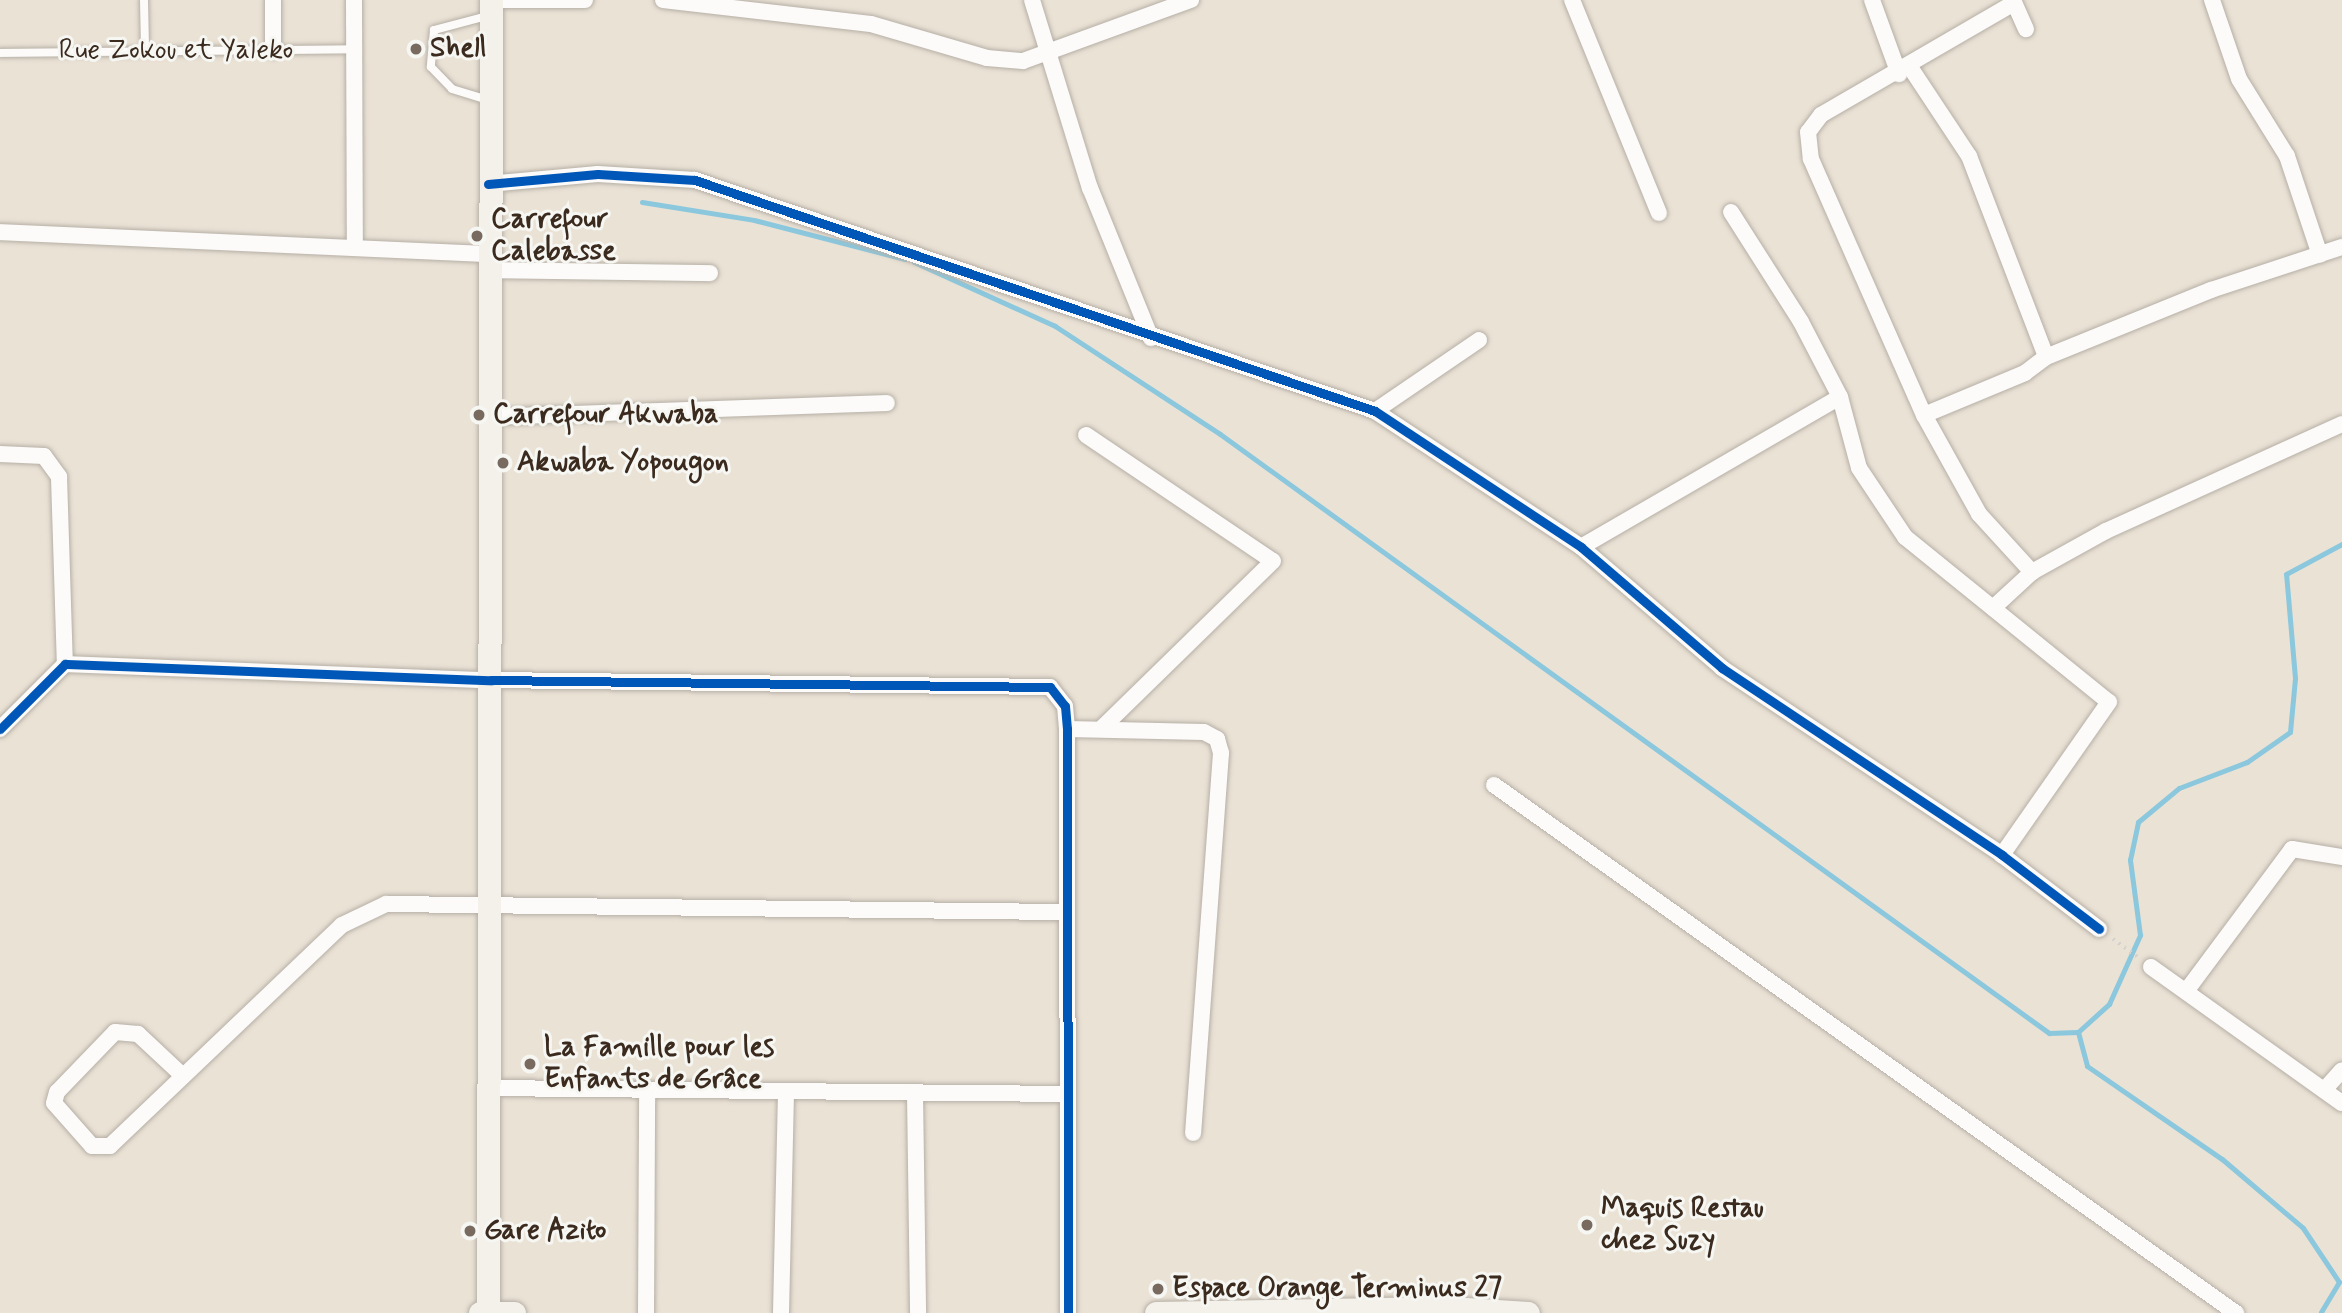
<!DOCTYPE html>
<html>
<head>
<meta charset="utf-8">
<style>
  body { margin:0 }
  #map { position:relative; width:2342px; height:1313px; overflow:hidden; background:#eae2d5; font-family:Mynerve,sans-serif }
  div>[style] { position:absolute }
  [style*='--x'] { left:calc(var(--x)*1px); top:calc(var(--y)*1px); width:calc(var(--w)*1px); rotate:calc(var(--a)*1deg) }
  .stream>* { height:5px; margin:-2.5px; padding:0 2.5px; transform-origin:2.5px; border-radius:2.5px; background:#8bc7dd }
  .path>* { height:3.5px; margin-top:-1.75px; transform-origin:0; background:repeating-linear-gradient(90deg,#d5d2cd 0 2px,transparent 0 7px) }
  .roads { filter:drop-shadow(0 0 2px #b6afa6) drop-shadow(0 0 2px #b6afa6) }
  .lane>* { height:8px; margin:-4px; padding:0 4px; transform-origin:4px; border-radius:4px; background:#fcfbf9 }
  .street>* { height:16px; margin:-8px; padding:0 8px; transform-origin:8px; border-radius:8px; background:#fcfbf9 }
  .secondary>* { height:23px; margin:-11.5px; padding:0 11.5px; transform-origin:11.5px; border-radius:11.5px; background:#f4f0ea }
  .cycleway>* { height:9px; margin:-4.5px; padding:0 4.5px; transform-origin:4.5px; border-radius:4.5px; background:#0057b8 }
  .dots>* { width:19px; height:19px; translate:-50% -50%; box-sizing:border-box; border:4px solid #f6f6f2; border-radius:50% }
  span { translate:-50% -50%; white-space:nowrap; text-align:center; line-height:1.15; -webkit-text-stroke:6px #f6f6f2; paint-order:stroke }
  .poi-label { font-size:28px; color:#3b2a1e; font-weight:700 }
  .left { translate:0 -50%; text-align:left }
  .street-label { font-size:28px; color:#3b2a1e }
</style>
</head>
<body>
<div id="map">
  <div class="stream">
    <i style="--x:642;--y:202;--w:113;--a:9.1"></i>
    <i style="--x:754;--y:220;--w:156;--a:14.5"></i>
    <i style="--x:914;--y:262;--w:155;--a:24.4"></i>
    <i style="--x:1055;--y:326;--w:197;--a:33.2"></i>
    <i style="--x:1220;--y:434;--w:1023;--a:35.85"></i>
    <i style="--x:2049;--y:1033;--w:29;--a:-2"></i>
    <i style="--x:2078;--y:1032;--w:42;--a:-42.1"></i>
    <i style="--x:2109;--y:1004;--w:76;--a:-65.8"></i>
    <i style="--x:2140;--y:935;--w:76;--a:-97.6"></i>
    <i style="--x:2130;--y:860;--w:39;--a:-78"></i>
    <i style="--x:2138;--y:822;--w:53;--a:-39.7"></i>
    <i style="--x:2179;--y:788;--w:73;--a:-20.9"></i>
    <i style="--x:2247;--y:762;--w:52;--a:-34.9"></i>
    <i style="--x:2290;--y:732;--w:54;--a:-84.7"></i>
    <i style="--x:2295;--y:678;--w:104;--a:-94.9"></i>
    <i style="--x:2286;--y:574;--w:64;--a:-28.2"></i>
    <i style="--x:2078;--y:1032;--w:35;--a:75"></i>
    <i style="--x:2087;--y:1066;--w:164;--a:34.6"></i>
    <i style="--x:2222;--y:1159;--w:106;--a:40.4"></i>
    <i style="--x:2303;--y:1228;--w:65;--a:56.3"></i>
    <i style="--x:2339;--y:1282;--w:35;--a:121"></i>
  </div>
  <div class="path">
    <i style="--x:2113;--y:939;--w:31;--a:36"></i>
  </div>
  <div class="roads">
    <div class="lane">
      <i style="--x:144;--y:0;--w:49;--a:88.8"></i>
      <i style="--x:487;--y:16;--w:55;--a:165.2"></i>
      <i style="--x:434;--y:30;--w:37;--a:95"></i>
      <i style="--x:431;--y:67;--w:30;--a:46"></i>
      <i style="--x:452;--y:89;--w:38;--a:17"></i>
      <i style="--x:0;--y:53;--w:353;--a:-0.6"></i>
    </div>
    <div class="street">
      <i style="--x:273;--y:0;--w:50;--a:90"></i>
      <i style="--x:354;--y:0;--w:248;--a:89.8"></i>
      <i style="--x:491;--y:0;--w:94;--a:0"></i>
      <i style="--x:663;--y:0;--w:209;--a:6.6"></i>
      <i style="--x:871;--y:24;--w:121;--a:16.3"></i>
      <i style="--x:987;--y:58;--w:36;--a:5"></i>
      <i style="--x:1023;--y:61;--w:179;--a:-20"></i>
      <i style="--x:1032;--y:0;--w:197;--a:72.9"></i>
      <i style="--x:1090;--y:188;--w:162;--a:67.9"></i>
      <i style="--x:1572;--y:0;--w:230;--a:67.8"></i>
      <i style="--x:1872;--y:0;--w:79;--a:70"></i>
      <i style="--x:2013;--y:0;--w:32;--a:66"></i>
      <i style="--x:2212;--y:0;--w:83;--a:71.1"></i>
      <i style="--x:2239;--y:79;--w:91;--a:58.1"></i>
      <i style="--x:2287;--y:156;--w:104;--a:71.6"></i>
      <i style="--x:2014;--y:3;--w:223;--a:149.9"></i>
      <i style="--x:1821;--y:115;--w:21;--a:127"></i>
      <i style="--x:1808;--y:132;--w:27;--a:84"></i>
      <i style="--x:1811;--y:159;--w:280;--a:66.2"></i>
      <i style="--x:1924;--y:415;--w:113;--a:60.9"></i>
      <i style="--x:1979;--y:514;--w:79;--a:47.6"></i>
      <i style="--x:1910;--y:67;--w:107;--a:56.5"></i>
      <i style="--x:1969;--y:156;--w:215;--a:69"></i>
      <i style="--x:2046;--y:357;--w:26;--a:143"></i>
      <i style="--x:2025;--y:373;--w:109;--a:157.4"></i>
      <i style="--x:488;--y:184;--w:110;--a:-5.2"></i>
      <i style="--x:598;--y:174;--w:97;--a:3.5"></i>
      <i style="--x:695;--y:180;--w:718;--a:18.76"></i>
      <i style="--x:1375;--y:411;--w:247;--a:33.4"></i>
      <i style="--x:1581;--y:547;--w:186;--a:40.6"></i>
      <i style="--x:1722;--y:668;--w:337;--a:33.7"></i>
      <i style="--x:2002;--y:855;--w:122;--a:37.3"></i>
      <i style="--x:1731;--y:212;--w:130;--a:57.5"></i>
      <i style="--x:1801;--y:322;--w:85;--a:62.5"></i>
      <i style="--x:1840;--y:397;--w:73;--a:75"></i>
      <i style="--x:1859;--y:468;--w:83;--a:56.3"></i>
      <i style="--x:1905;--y:537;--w:262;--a:39"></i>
      <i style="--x:2109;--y:702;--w:187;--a:125"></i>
      <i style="--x:0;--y:232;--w:489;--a:2.6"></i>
      <i style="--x:489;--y:270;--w:221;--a:0.8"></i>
      <i style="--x:2046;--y:357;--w:178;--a:-22.1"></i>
      <i style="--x:2211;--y:290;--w:138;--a:-18.2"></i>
      <i style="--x:1375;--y:411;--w:126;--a:-34.3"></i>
      <i style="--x:489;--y:417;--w:398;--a:-2"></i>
      <i style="--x:1086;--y:435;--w:225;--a:34"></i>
      <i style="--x:1273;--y:561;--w:239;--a:135.7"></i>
      <i style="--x:0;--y:454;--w:44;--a:2.6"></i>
      <i style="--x:44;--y:456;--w:26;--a:54"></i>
      <i style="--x:59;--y:477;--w:187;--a:88.2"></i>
      <i style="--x:1581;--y:547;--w:299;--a:-30.1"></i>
      <i style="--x:1993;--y:608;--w:53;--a:-42.7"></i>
      <i style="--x:2032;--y:572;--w:85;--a:-29"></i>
      <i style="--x:2106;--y:531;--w:259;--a:-24.4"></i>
      <i style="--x:0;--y:729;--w:92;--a:-45"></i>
      <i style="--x:65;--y:664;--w:426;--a:2.2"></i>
      <i style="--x:491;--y:680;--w:559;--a:0.72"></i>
      <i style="--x:1050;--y:687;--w:24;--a:52"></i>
      <i style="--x:1065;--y:706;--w:23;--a:85"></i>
      <i style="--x:1067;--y:729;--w:584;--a:89.9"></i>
      <i style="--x:1067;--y:729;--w:137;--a:1.3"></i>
      <i style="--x:1204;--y:732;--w:15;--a:28"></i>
      <i style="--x:1217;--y:739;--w:15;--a:74"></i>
      <i style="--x:1221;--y:753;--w:381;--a:94.2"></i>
      <i style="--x:1494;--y:785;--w:911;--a:35.44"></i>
      <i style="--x:2151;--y:967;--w:234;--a:35.5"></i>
      <i style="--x:2187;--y:990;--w:176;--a:-53.3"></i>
      <i style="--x:2292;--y:849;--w:51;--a:9.1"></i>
      <i style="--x:183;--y:1076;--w:62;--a:-137"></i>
      <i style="--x:138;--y:1034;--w:23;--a:-175"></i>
      <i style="--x:115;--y:1032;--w:83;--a:134"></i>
      <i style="--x:57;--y:1092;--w:11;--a:105"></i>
      <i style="--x:54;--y:1103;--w:57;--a:48.5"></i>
      <i style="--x:92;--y:1146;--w:18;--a:0"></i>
      <i style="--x:110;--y:1146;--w:320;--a:-43.6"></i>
      <i style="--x:342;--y:925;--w:49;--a:-25.5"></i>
      <i style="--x:386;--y:904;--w:679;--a:0.68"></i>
      <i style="--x:485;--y:1088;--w:582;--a:0.59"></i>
      <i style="--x:2325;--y:1089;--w:25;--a:-48"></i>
      <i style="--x:915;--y:1093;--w:220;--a:89.2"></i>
      <i style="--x:646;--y:1313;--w:222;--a:-89.7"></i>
      <i style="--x:781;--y:1313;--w:219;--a:-88.7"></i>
    </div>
    <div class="secondary">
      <i style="--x:480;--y:1313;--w:34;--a:0"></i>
      <i style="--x:488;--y:1313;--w:1313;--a:-89.87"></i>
      <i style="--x:1156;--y:1313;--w:294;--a:-1"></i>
      <i style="--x:1450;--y:1308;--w:78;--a:3.7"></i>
    </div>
  </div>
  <div class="cycleway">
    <i style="--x:488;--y:184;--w:110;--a:-5.2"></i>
    <i style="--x:598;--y:174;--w:97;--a:3.5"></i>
    <i style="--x:695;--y:180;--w:718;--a:18.76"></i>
    <i style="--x:1375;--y:411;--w:247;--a:33.4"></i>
    <i style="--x:1581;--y:547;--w:186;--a:40.6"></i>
    <i style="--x:1722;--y:668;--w:337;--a:33.7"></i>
    <i style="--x:2002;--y:855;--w:122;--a:37.3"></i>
    <i style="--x:0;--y:729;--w:92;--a:-45"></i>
    <i style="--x:65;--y:664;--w:426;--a:2.2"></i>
    <i style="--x:491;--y:680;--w:559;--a:0.72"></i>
    <i style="--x:1050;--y:687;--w:24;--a:52"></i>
    <i style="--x:1065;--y:706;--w:23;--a:85"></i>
    <i style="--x:1067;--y:729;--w:584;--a:89.9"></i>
  </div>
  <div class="dots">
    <i style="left:416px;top:49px;background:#786a5e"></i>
    <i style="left:477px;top:236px;background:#786a5e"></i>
    <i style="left:479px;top:415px;background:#786a5e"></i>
    <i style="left:503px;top:463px;background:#786a5e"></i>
    <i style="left:530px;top:1064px;background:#786a5e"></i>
    <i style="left:1587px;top:1225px;background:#786a5e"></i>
    <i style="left:470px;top:1231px;background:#786a5e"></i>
    <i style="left:1158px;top:1289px;background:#786a5e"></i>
  </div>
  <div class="poi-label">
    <span class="left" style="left:430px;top:49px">Shell</span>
    <span class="left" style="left:491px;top:236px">Carrefour<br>Calebasse</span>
    <span class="left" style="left:493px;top:415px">Carrefour Akwaba</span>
    <span class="left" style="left:517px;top:463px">Akwaba Yopougon</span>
    <span class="left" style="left:544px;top:1064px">La Famille pour les<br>Enfants de Grâce</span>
    <span class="left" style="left:1601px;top:1225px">Maquis Restau<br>chez Suzy</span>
    <span class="left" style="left:484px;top:1231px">Gare Azito</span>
    <span class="left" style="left:1172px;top:1289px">Espace Orange Terminus 27</span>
  </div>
  <div class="street-label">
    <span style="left:176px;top:51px">Rue Zokou et Yaleko</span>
  </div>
</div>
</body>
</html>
